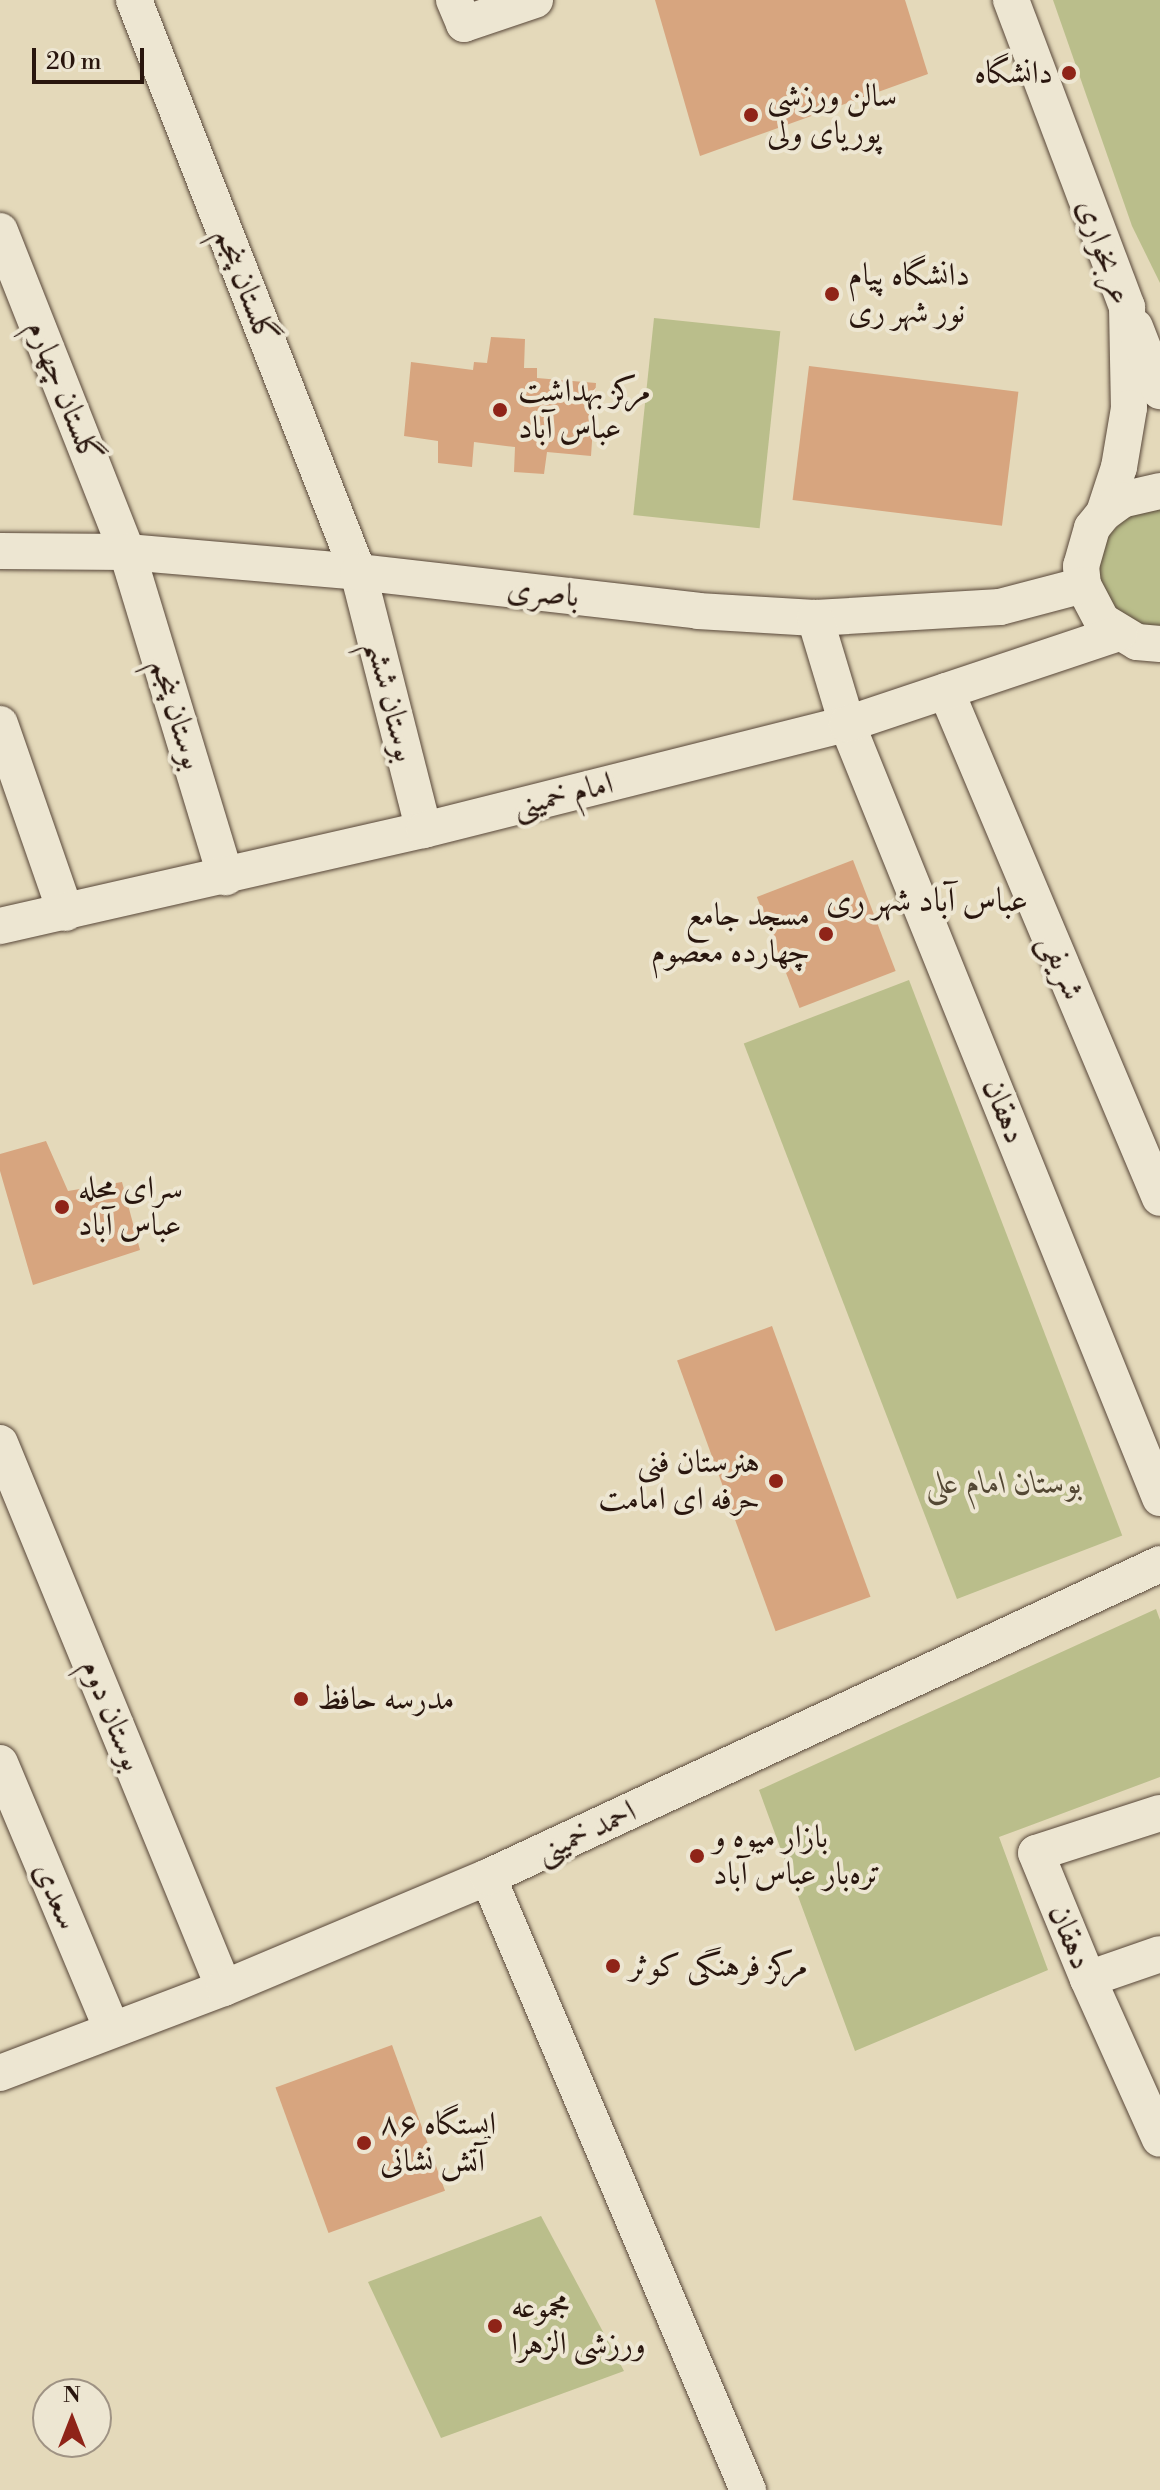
<!DOCTYPE html>
<html>
<head>
<meta charset="utf-8">
<style>
  body { margin:0 }
  #map { position:relative; width:1160px; height:2490px; overflow:hidden; background:#e4d9ba; font-family:"Libre Bodoni",Amiri,serif }
  div>[style] { position:absolute }
  [style*='--x'] { left:calc(var(--x)*1px); top:calc(var(--y)*1px); width:calc(var(--w)*1px); rotate:calc(var(--a)*1deg) }
  .green>* { inset:0; background:#babe8b; transform-origin:0 0 }
  .building>* { inset:0; background:#d7a57f; transform-origin:0 0 }
  .roads { filter:drop-shadow(0 0 2px #584739) drop-shadow(0 0 2px #584739) }
  .minor>* { height:36px; margin:-18px; padding:0 18px; transform-origin:18px; border-radius:18px; background:#ede6d2 }
  .dots>* { width:22px; height:22px; translate:-50% -50%; box-sizing:border-box; border:4px solid #ede6d2; border-radius:50% }
  span { translate:-50% -50%; white-space:nowrap; text-align:center; line-height:1.15; -webkit-text-stroke:8px #ede6d2; paint-order:stroke }
  .poi-label { font-size:32px; color:#29160e }
  .right { translate:-100% -50%; text-align:right }
  .left { translate:0 -50%; text-align:left }
  .street-label { font-size:32px; color:#29160e }
  .park-label { font-size:32px; color:#544834; font-style:italic }
  .neighbourhood-label { font-size:34px; color:#29160e }
  .north { position:absolute; left:32px; top:2378px; width:80px; height:80px; box-sizing:border-box; background:#ede6d2; border:2px solid #9f9384; border-radius:50%; rotate:0deg; font-size:22px; font-weight:700; line-height:32px; text-align:center; color:#29160e }
  .north::after { content:''; display:block; margin:auto; width:28px; height:36px; background:#8f2418; clip-path:polygon(50% 0,100% 100%,50% 72%,0 100%) }
  .scale { position:absolute; left:32px; top:48px; width:112px; height:36px; box-sizing:border-box; border:4px solid #29160e; border-top:0; padding-left:10px; font-size:24px; line-height:28px; white-space:nowrap; color:#29160e; -webkit-text-stroke:6px #ede6d2; paint-order:stroke }
</style>
</head>
<body>
<div id="map">
  <div class="green">
    <i style="clip-path:polygon(1053px 0,1160px 0,1160px 283px,1132px 226px)"></i>
    <i style="left:654px;top:318px;width:127px;height:198px;rotate:6deg"></i>
    <i style="clip-path:polygon(1160px 508px,1160px 632px,1125px 621px,1102px 590px,1099px 571px,1101px 551px,1110px 534px,1124px 520px,1143px 510px)"></i>
    <i style="left:909px;top:980px;width:595px;height:177px;rotate:69deg"></i>
    <i style="clip-path:polygon(1156px 1609px,1160px 1620px,1160px 1777px,999px 1837px,1048px 1970px,855px 2051px,759px 1790px)"></i>
    <i style="clip-path:polygon(541px 2216px,624px 2371px,441px 2438px,368px 2282px)"></i>
  </div>
  <div class="building">
    <i style="clip-path:polygon(655px 0,905px 0,928px 74px,700px 156px)"></i>
    <i style="clip-path:polygon(491px 337px,525px 339px,524px 368px,537px 368px,537px 378px,596px 383px,591px 456px,547px 452px,544px 474px,514px 472px,515px 447px,474px 442px,472px 467px,438px 463px,438px 441px,404px 436px,411px 362px,473px 370px,474px 362px,487px 363px)"></i>
    <i style="left:809px;top:366px;width:211px;height:135px;rotate:7deg"></i>
    <i style="left:853px;top:860px;width:119px;height:103px;rotate:69deg"></i>
    <i style="clip-path:polygon(46px 1141px,68px 1191px,122px 1182px,140px 1250px,33px 1285px,0 1171px,0 1154px)"></i>
    <i style="left:772px;top:1326px;width:288px;height:101px;rotate:70deg"></i>
    <i style="left:392px;top:2045px;width:155px;height:124px;rotate:70deg"></i>
  </div>
  <div class="roads">
    <div class="minor">
      <i style="--x:134;--y:0;--w:614;--a:68.61"></i>
      <i style="--x:358;--y:572;--w:266;--a:75.7"></i>
      <i style="--x:454;--y:0;--w:26;--a:67"></i>
      <i style="--x:464;--y:24;--w:75;--a:-18.7"></i>
      <i style="--x:1011;--y:0;--w:328;--a:69.3"></i>
      <i style="--x:1127;--y:307;--w:101;--a:88.9"></i>
      <i style="--x:1129;--y:408;--w:60;--a:99.6"></i>
      <i style="--x:1119;--y:467;--w:48;--a:108.1"></i>
      <i style="--x:0;--y:231;--w:345;--a:68.4"></i>
      <i style="--x:127;--y:552;--w:340;--a:73.1"></i>
      <i style="--x:1135;--y:327;--w:69;--a:68.7"></i>
      <i style="--x:1160;--y:491;--w:39;--a:167"></i>
      <i style="--x:1122;--y:500;--w:22;--a:144"></i>
      <i style="--x:1104;--y:513;--w:19;--a:129"></i>
      <i style="--x:1092;--y:528;--w:40;--a:106"></i>
      <i style="--x:1081;--y:566;--w:19;--a:84"></i>
      <i style="--x:1083;--y:585;--w:41;--a:62.2"></i>
      <i style="--x:1102;--y:621;--w:41;--a:31"></i>
      <i style="--x:1137;--y:642;--w:23;--a:5"></i>
      <i style="--x:0;--y:551;--w:127;--a:0.5"></i>
      <i style="--x:127;--y:552;--w:232;--a:4.9"></i>
      <i style="--x:358;--y:572;--w:342;--a:6.5"></i>
      <i style="--x:698;--y:611;--w:117;--a:3.4"></i>
      <i style="--x:815;--y:618;--w:185;--a:-3.4"></i>
      <i style="--x:1000;--y:607;--w:86;--a:-14.8"></i>
      <i style="--x:815;--y:618;--w:111;--a:73.2"></i>
      <i style="--x:847;--y:724;--w:835;--a:67.98"></i>
      <i style="--x:946;--y:691;--w:550;--a:67.12"></i>
      <i style="--x:0;--y:724;--w:200;--a:70.8"></i>
      <i style="--x:0;--y:926;--w:435;--a:-12.8"></i>
      <i style="--x:424;--y:830;--w:436;--a:-14.1"></i>
      <i style="--x:847;--y:724;--w:287;--a:-18.5"></i>
      <i style="--x:0;--y:1443;--w:589;--a:67.66"></i>
      <i style="--x:0;--y:1763;--w:289;--a:67.2"></i>
      <i style="--x:1160;--y:1813;--w:130;--a:162.1"></i>
      <i style="--x:1036;--y:1853;--w:136;--a:67.6"></i>
      <i style="--x:1088;--y:1979;--w:175;--a:65.8"></i>
      <i style="--x:488;--y:1877;--w:666;--a:67.02"></i>
      <i style="--x:1088;--y:1979;--w:76;--a:-19.1"></i>
      <i style="--x:0;--y:2073;--w:240;--a:-20.8"></i>
      <i style="--x:224;--y:1988;--w:286;--a:-22.8"></i>
      <i style="--x:488;--y:1877;--w:741;--a:-24.97"></i>
    </div>
  </div>
  <div class="dots">
    <i style="left:1069px;top:73px;background:#8f2418"></i>
    <i style="left:751px;top:115px;background:#8f2418"></i>
    <i style="left:832px;top:294px;background:#8f2418"></i>
    <i style="left:500px;top:410px;background:#8f2418"></i>
    <i style="left:826px;top:934px;background:#8f2418"></i>
    <i style="left:62px;top:1207px;background:#8f2418"></i>
    <i style="left:776px;top:1481px;background:#8f2418"></i>
    <i style="left:301px;top:1699px;background:#8f2418"></i>
    <i style="left:697px;top:1856px;background:#8f2418"></i>
    <i style="left:613px;top:1966px;background:#8f2418"></i>
    <i style="left:364px;top:2143px;background:#8f2418"></i>
    <i style="left:495px;top:2326px;background:#8f2418"></i>
  </div>
  <div class="poi-label">
    <span class="right" style="left:1053px;top:73px">دانشگاه</span>
    <span class="left" style="left:767px;top:115px">سالن ورزشی<br>پوریای ولی</span>
    <span class="left" style="left:848px;top:294px">دانشگاه پیام<br>نور شهر ری</span>
    <span class="left" style="left:518px;top:410px">مرکز ‌بهداشت<br>عباس آباد</span>
    <span class="right" style="left:810px;top:934px">مسجد جامع<br>چهارده معصوم</span>
    <span class="left" style="left:78px;top:1207px">سرای محله<br>عباس آباد</span>
    <span class="right" style="left:760px;top:1481px">هنرستان فنی<br>حرفه ای امامت</span>
    <span class="left" style="left:317px;top:1699px">مدرسه حافظ</span>
    <span class="left" style="left:713px;top:1856px">بازار میوه و<br>تره‌بار عباس آباد</span>
    <span class="left" style="left:629px;top:1966px">مرکز فرهنگی کوثر</span>
    <span class="left" style="left:380px;top:2143px">ایستگاه ۸۶<br>آتش نشانی</span>
    <span class="left" style="left:511px;top:2326px">مجموعه<br>ورزشی الزهرا</span>
  </div>
  <div class="street-label">
    <span style="left:1104px;top:252px;rotate:71deg">عربخواری</span>
    <span style="left:246px;top:286px;rotate:69deg">گلستان پنجم</span>
    <span style="left:64px;top:392px;rotate:68deg">گلستان چهارم</span>
    <span style="left:543px;top:593px;rotate:6deg">باصری</span>
    <span style="left:391px;top:701px;rotate:76deg">بوستان ششم</span>
    <span style="left:177px;top:714px;rotate:73deg">بوستان پنجم</span>
    <span style="left:563px;top:795px;rotate:-14deg">امام خمینی</span>
    <span style="left:1062px;top:967px;rotate:67deg">شریفی</span>
    <span style="left:1004px;top:1111px;rotate:68deg">دهقان</span>
    <span style="left:112px;top:1715px;rotate:68deg">بوستان دوم</span>
    <span style="left:586px;top:1832px;rotate:-25deg">احمد خمینی</span>
    <span style="left:56px;top:1896px;rotate:67deg">سعدی</span>
    <span style="left:1070px;top:1937px;rotate:68deg">دهقان</span>
  </div>
  <div class="park-label">
    <span style="left:1004px;top:1483px">بوستان امام علی</span>
  </div>
  <div class="neighbourhood-label">
    <span style="left:927px;top:902px">عباس آباد شهر ری</span>
  </div>
  <div class="north">N</div>
  <div class="scale">20 m</div>
</div>
</body>
</html>
